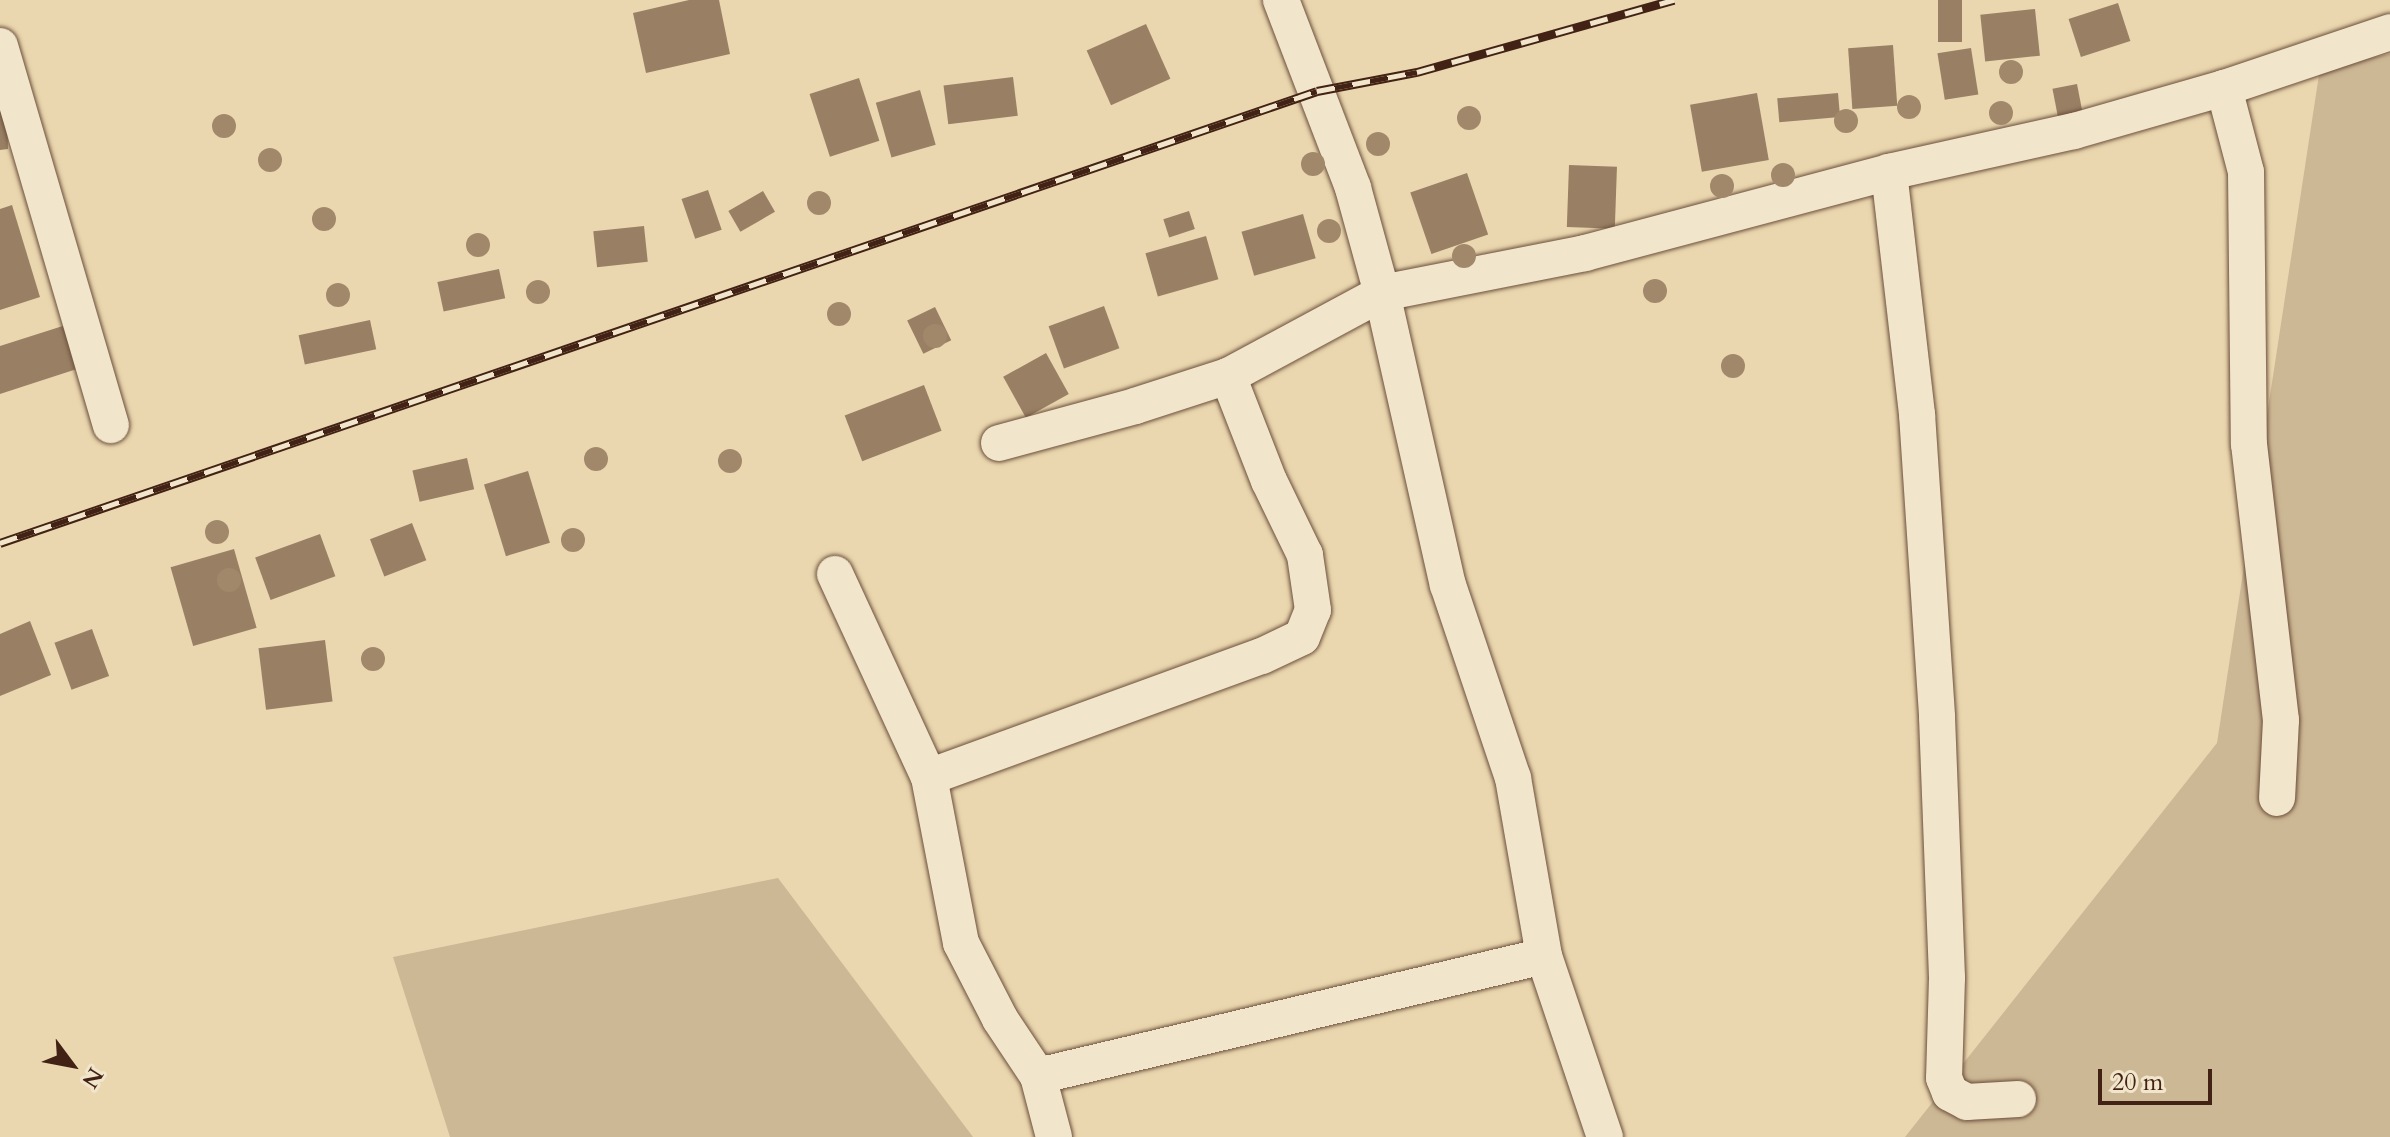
<!DOCTYPE html>
<html>
<head>
<meta charset="utf-8">
<style>
  body { margin:0 }
  #map { position:relative; width:2390px; height:1137px; overflow:hidden; background:#ead7af; font-family:Cardo,serif }
  div>[style] { position:absolute }
  [style*='--x'] { left:calc(var(--x)*1px); top:calc(var(--y)*1px); width:calc(var(--w)*1px); rotate:calc(var(--a)*1deg) }
  .green>* { inset:0; background:#cdb895 }
  .building>* { inset:0; background:#998065; transform-origin:0 0 }
  .roads { filter:drop-shadow(0 0 2px #6c4f3b) drop-shadow(0 0 2px #6c4f3b) }
  .street>* { height:36px; margin:-18px; padding:0 18px; transform-origin:18px; border-radius:18px; background:#f1e5cb }
  .rail>* { height:9px; margin-top:-4.5px; transform-origin:0; background:repeating-linear-gradient(90deg,#f1e5cb 0 18px,#422214 0 36px); box-sizing:border-box; border-block:2px solid #422214 }
  .trees>* { width:24px; height:24px; margin:-12px; border-radius:50%; background:#a1886b }
  span { translate:-50% -50%; white-space:nowrap; text-align:center; line-height:1.15; -webkit-text-stroke:7px #f1e5cb; paint-order:stroke }
  .north { position:absolute; left:32px; top:1025px; width:80px; height:80px; -webkit-text-stroke:6px #f1e5cb; paint-order:stroke; rotate:122deg; font-size:22px; font-weight:700; line-height:32px; text-align:center; color:#422214 }
  .north::after { content:''; display:block; margin:auto; width:28px; height:36px; background:#422214; clip-path:polygon(50% 0,100% 100%,50% 72%,0 100%) }
  .scale { position:absolute; left:2098px; top:1069px; width:114px; height:36px; box-sizing:border-box; border:4px solid #422214; border-top:0; padding-left:10px; font-size:24px; line-height:28px; white-space:nowrap; color:#422214; -webkit-text-stroke:6px #f1e5cb; paint-order:stroke }
</style>
</head>
<body>
<div id="map">
  <div class="green">
    <i style="clip-path:polygon(2390px 54px,2390px 1137px,1905px 1137px,2217px 743px,2320px 68px)"></i>
    <i style="clip-path:polygon(778px 878px,973px 1137px,450px 1137px,393px 957px)"></i>
  </div>
  <div class="building">
    <i style="clip-path:polygon(689px 0,719px 0,730px 54px,646px 73px,633px 13px)"></i>
    <i style="left:1938px;top:0;width:24px;height:42px"></i>
    <i style="left:2118px;top:3px;width:40px;height:52px;rotate:72deg"></i>
    <i style="left:2035px;top:9px;width:47px;height:55px;rotate:84deg"></i>
    <i style="left:1146px;top:24px;width:60px;height:65px;rotate:66deg"></i>
    <i style="left:1893px;top:45px;width:61px;height:45px;rotate:86deg"></i>
    <i style="left:1971px;top:48px;width:47px;height:34px;rotate:81deg"></i>
    <i style="left:1013px;top:77px;width:39px;height:70px;rotate:83deg"></i>
    <i style="left:859px;top:78px;width:66px;height:52px;rotate:72deg"></i>
    <i style="left:2077px;top:84px;width:42px;height:25px;rotate:79deg"></i>
    <i style="left:920px;top:90px;width:57px;height:46px;rotate:74deg"></i>
    <i style="left:1757px;top:93px;width:68px;height:68px;rotate:80deg"></i>
    <i style="left:1838px;top:93px;width:24px;height:61px;rotate:85deg"></i>
    <i style="clip-path:polygon(7px 111px,8px 149px,0 150px,0 112px)"></i>
    <i style="left:1569px;top:165px;width:48px;height:62px;rotate:2deg"></i>
    <i style="left:1467px;top:173px;width:65px;height:60px;rotate:71deg"></i>
    <i style="left:708px;top:190px;width:42px;height:28px;rotate:71deg"></i>
    <i style="left:763px;top:191px;width:24px;height:40px;rotate:60deg"></i>
    <i style="clip-path:polygon(12px 205px,40px 297px,0 310px,0 209px)"></i>
    <i style="left:1189px;top:211px;width:19px;height:27px;rotate:72deg"></i>
    <i style="left:1303px;top:214px;width:46px;height:64px;rotate:74deg"></i>
    <i style="left:644px;top:226px;width:36px;height:51px;rotate:84deg"></i>
    <i style="left:1206px;top:236px;width:45px;height:63px;rotate:74deg"></i>
    <i style="left:499px;top:269px;width:30px;height:63px;rotate:78deg"></i>
    <i style="left:1104px;top:306px;width:45px;height:59px;rotate:70deg"></i>
    <i style="left:935px;top:307px;width:37px;height:31px;rotate:64deg"></i>
    <i style="left:370px;top:320px;width:30px;height:73px;rotate:78deg"></i>
    <i style="clip-path:polygon(69px 324px,83px 367px,0 394px,0 346px)"></i>
    <i style="left:1046px;top:353px;width:47px;height:49px;rotate:61deg"></i>
    <i style="left:924px;top:385px;width:49px;height:85px;rotate:69deg"></i>
    <i style="left:467px;top:458px;width:32px;height:56px;rotate:77deg"></i>
    <i style="left:528px;top:471px;width:75px;height:46px;rotate:73deg"></i>
    <i style="left:412px;top:523px;width:40px;height:45px;rotate:69deg"></i>
    <i style="left:320px;top:534px;width:45px;height:69px;rotate:70deg"></i>
    <i style="left:234px;top:549px;width:82px;height:66px;rotate:74deg"></i>
    <i style="clip-path:polygon(30px 621px,51px 675px,0 696px,0 634px)"></i>
    <i style="left:92px;top:629px;width:50px;height:40px;rotate:70deg"></i>
    <i style="left:325px;top:640px;width:62px;height:67px;rotate:83deg"></i>
  </div>
  <div class="roads">
    <div class="street">
      <i style="--x:1281;--y:0;--w:201;--a:69"></i>
      <i style="--x:1353;--y:188;--w:109;--a:74.6"></i>
      <i style="--x:1382;--y:293;--w:299;--a:77.3"></i>
      <i style="--x:1448;--y:585;--w:204;--a:71.4"></i>
      <i style="--x:1513;--y:778;--w:181;--a:80.1"></i>
      <i style="--x:1544;--y:956;--w:191;--a:71.4"></i>
      <i style="--x:0;--y:46;--w:395;--a:73.7"></i>
      <i style="--x:2224;--y:88;--w:87;--a:75.3"></i>
      <i style="--x:2246;--y:172;--w:272;--a:89.4"></i>
      <i style="--x:2249;--y:444;--w:278;--a:83.4"></i>
      <i style="--x:2281;--y:720;--w:78;--a:92.9"></i>
      <i style="--x:1889;--y:172;--w:244;--a:83.4"></i>
      <i style="--x:1917;--y:414;--w:304;--a:86.2"></i>
      <i style="--x:1937;--y:717;--w:261;--a:87.8"></i>
      <i style="--x:1947;--y:978;--w:100;--a:91.7"></i>
      <i style="--x:1944;--y:1078;--w:16;--a:68"></i>
      <i style="--x:1950;--y:1093;--w:19;--a:28"></i>
      <i style="--x:1967;--y:1102;--w:51;--a:-3.4"></i>
      <i style="--x:999;--y:443;--w:141;--a:-15.2"></i>
      <i style="--x:1135;--y:406;--w:98;--a:-17.9"></i>
      <i style="--x:1228;--y:376;--w:175;--a:-28.3"></i>
      <i style="--x:1382;--y:293;--w:207;--a:-11.1"></i>
      <i style="--x:1585;--y:253;--w:315;--a:-14.9"></i>
      <i style="--x:1889;--y:172;--w:189;--a:-12.5"></i>
      <i style="--x:2074;--y:131;--w:156;--a:-16"></i>
      <i style="--x:2224;--y:88;--w:175;--a:-18.6"></i>
      <i style="--x:835;--y:574;--w:224;--a:65.2"></i>
      <i style="--x:929;--y:777;--w:169;--a:79.1"></i>
      <i style="--x:961;--y:943;--w:85;--a:62.8"></i>
      <i style="--x:1000;--y:1019;--w:69;--a:56.3"></i>
      <i style="--x:1038;--y:1076;--w:63;--a:75.3"></i>
      <i style="--x:929;--y:777;--w:354;--a:-20"></i>
      <i style="--x:1262;--y:656;--w:44;--a:-25.4"></i>
      <i style="--x:1302;--y:637;--w:29;--a:-68"></i>
      <i style="--x:1313;--y:610;--w:56;--a:-98.3"></i>
      <i style="--x:1305;--y:555;--w:82;--a:-115.9"></i>
      <i style="--x:1269;--y:481;--w:113;--a:-111.3"></i>
      <i style="--x:1038;--y:1076;--w:520;--a:-13.34"></i>
    </div>
  </div>
  <div class="rail">
    <i style="--x:0;--y:543;--w:1392;--a:-18.94"></i>
    <i style="--x:1317;--y:91;--w:102;--a:-10.8"></i>
    <i style="--x:1417;--y:72;--w:267;--a:-15.7"></i>
  </div>
  <div class="trees">
    <i style="left:2011px;top:72px"></i>
    <i style="left:1909px;top:107px"></i>
    <i style="left:2001px;top:113px"></i>
    <i style="left:1469px;top:118px"></i>
    <i style="left:1846px;top:121px"></i>
    <i style="left:224px;top:126px"></i>
    <i style="left:1378px;top:144px"></i>
    <i style="left:270px;top:160px"></i>
    <i style="left:1313px;top:164px"></i>
    <i style="left:1783px;top:175px"></i>
    <i style="left:1722px;top:186px"></i>
    <i style="left:819px;top:203px"></i>
    <i style="left:324px;top:219px"></i>
    <i style="left:1329px;top:231px"></i>
    <i style="left:478px;top:245px"></i>
    <i style="left:1464px;top:256px"></i>
    <i style="left:1655px;top:291px"></i>
    <i style="left:538px;top:292px"></i>
    <i style="left:338px;top:295px"></i>
    <i style="left:839px;top:314px"></i>
    <i style="left:935px;top:336px"></i>
    <i style="left:1733px;top:366px"></i>
    <i style="left:596px;top:459px"></i>
    <i style="left:730px;top:461px"></i>
    <i style="left:217px;top:532px"></i>
    <i style="left:573px;top:540px"></i>
    <i style="left:229px;top:580px"></i>
    <i style="left:373px;top:659px"></i>
  </div>
  <div class="north">N</div>
  <div class="scale">20 m</div>
</div>
</body>
</html>
